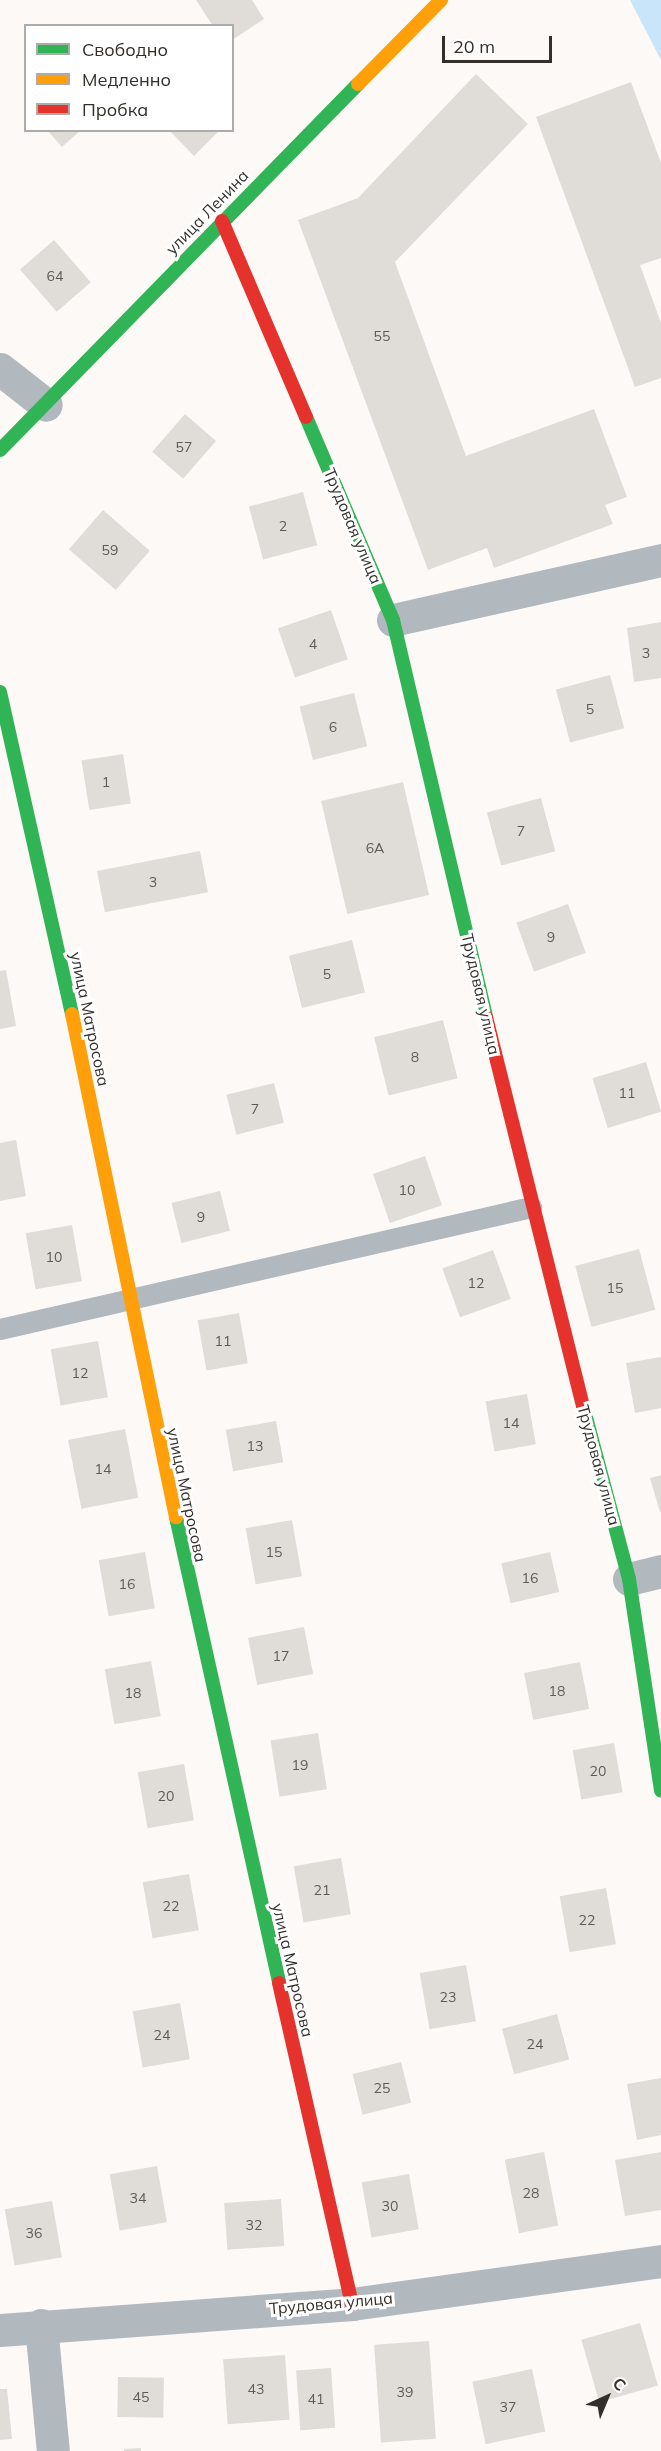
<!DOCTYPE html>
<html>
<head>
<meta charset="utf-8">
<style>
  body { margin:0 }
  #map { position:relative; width:661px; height:2451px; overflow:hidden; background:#fcf9f6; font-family:Mulish,sans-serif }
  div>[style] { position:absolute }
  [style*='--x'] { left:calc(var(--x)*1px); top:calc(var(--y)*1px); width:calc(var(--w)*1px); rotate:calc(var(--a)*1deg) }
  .water>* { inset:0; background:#c8e5fa }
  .building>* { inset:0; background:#e0ddd9; transform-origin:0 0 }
  .lane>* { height:21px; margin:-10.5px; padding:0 10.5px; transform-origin:10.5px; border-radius:10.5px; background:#b1b8be }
  .street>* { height:33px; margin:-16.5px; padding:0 16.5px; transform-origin:16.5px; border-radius:16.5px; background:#b1b8be }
  .fast>* { height:14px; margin:-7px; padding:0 7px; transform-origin:7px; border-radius:7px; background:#30b455 }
  .slow>* { height:14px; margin:-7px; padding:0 7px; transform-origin:7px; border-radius:7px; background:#ff9f0a }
  .jam>* { height:14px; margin:-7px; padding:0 7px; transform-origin:7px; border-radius:7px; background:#e5322d }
  span { translate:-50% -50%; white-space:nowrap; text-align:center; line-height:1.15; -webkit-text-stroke:6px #fff; paint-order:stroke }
  .number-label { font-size:14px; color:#5e5a56 }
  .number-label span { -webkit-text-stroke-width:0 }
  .street-label { font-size:16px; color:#332f2a }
  .legend { position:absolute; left:24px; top:24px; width:210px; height:108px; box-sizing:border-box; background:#fff; border:2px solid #adacaa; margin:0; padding:8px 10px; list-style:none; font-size:18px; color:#332f2a }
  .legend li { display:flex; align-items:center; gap:12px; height:30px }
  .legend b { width:30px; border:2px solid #adacaa }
  .north { position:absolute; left:577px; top:2367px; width:60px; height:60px; -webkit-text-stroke:4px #fff; paint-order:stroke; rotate:44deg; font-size:16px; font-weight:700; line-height:24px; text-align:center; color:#332f2a }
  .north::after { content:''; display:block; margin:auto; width:21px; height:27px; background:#332f2a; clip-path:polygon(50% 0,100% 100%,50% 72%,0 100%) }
  .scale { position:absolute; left:442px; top:36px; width:110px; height:27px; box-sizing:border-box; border:3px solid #332f2a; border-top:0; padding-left:8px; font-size:18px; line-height:21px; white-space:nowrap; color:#332f2a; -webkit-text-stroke:4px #fff; paint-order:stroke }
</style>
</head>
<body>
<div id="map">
  <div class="water">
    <i style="clip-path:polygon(630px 0,661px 0,661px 60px)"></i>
  </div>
  <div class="building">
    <i style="clip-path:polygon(196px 0,252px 0,264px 19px,232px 40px,232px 26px,213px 26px)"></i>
    <i style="clip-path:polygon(476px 74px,528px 124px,395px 262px,466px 456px,594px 409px,627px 497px,605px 505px,613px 524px,494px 568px,487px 548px,428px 570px,298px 220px,358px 198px)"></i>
    <i style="clip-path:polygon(631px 82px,661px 163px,661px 258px,640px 265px,661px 323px,661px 378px,635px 387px,536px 117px)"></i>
    <i style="clip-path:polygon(47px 130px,81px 130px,62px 147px)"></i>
    <i style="clip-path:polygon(169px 130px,220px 130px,194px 156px)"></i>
    <i style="left:54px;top:240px;width:56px;height:45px;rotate:49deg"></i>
    <i style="left:185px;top:414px;width:41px;height:50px;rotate:41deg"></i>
    <i style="left:303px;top:492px;width:55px;height:56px;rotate:75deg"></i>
    <i style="left:103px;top:510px;width:62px;height:52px;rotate:41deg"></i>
    <i style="left:331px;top:610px;width:52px;height:56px;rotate:71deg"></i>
    <i style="clip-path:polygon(661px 622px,661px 678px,634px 682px,627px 628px)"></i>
    <i style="left:610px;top:675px;width:55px;height:56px;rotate:75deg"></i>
    <i style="left:354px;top:693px;width:55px;height:56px;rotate:76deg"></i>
    <i style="left:123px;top:754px;width:50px;height:42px;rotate:81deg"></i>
    <i style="left:403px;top:782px;width:116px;height:84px;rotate:77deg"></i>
    <i style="left:541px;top:798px;width:55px;height:56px;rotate:75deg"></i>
    <i style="left:200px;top:851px;width:42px;height:105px;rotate:79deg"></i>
    <i style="left:568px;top:904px;width:52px;height:55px;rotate:70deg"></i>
    <i style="left:352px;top:940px;width:54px;height:65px;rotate:76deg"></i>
    <i style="clip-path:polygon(6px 970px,16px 1026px,0 1029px,0 971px)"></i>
    <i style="left:443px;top:1020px;width:60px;height:71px;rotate:76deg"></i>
    <i style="left:646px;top:1062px;width:52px;height:56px;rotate:73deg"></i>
    <i style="left:274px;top:1083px;width:41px;height:49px;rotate:76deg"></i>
    <i style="clip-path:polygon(16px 1140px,26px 1196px,0 1201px,0 1143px)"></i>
    <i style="left:425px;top:1156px;width:52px;height:55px;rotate:71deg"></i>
    <i style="left:220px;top:1191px;width:41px;height:50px;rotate:76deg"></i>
    <i style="left:72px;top:1225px;width:57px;height:47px;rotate:80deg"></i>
    <i style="left:639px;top:1249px;width:63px;height:66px;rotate:75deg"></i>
    <i style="left:493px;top:1250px;width:52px;height:54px;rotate:70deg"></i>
    <i style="left:239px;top:1313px;width:51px;height:42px;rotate:80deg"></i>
    <i style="left:98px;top:1341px;width:57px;height:48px;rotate:80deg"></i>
    <i style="clip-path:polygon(661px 1357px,661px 1408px,635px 1413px,626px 1363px)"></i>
    <i style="left:527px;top:1394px;width:51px;height:42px;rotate:80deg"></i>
    <i style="left:276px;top:1421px;width:42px;height:51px;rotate:80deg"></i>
    <i style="left:125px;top:1429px;width:70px;height:58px;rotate:79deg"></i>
    <i style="clip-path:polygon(661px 1475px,661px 1512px,660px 1512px,650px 1478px)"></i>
    <i style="left:292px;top:1520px;width:57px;height:47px;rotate:80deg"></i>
    <i style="left:145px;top:1552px;width:57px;height:47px;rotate:80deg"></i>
    <i style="left:550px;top:1552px;width:41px;height:50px;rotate:77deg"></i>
    <i style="left:304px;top:1627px;width:48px;height:57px;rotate:79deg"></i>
    <i style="left:151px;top:1661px;width:56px;height:47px;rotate:80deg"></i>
    <i style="left:580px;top:1662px;width:48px;height:57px;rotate:79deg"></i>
    <i style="left:318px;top:1733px;width:57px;height:48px;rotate:81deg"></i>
    <i style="left:614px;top:1743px;width:50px;height:42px;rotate:80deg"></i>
    <i style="left:184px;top:1764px;width:57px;height:47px;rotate:80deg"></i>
    <i style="left:341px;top:1858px;width:57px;height:48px;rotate:80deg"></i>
    <i style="left:189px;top:1874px;width:57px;height:47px;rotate:80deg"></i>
    <i style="left:606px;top:1888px;width:57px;height:47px;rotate:80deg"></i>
    <i style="left:466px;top:1965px;width:57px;height:47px;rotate:80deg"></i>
    <i style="left:180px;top:2003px;width:57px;height:48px;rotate:80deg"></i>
    <i style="left:557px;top:2014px;width:47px;height:57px;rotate:75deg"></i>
    <i style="left:401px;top:2062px;width:42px;height:50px;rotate:76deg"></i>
    <i style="clip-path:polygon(661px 2078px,661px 2135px,637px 2140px,627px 2084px)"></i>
    <i style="left:544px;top:2152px;width:75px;height:40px;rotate:79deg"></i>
    <i style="clip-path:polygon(661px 2152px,661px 2210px,625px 2216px,615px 2160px)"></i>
    <i style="left:157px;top:2166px;width:57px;height:48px;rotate:80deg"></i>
    <i style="left:409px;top:2174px;width:56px;height:48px;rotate:80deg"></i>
    <i style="left:281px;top:2199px;width:47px;height:57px;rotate:86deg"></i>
    <i style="left:52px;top:2201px;width:57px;height:48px;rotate:80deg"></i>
    <i style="left:640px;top:2323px;width:65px;height:61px;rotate:74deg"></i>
    <i style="left:429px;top:2341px;width:98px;height:55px;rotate:86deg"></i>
    <i style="left:285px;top:2355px;width:65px;height:62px;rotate:86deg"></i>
    <i style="left:331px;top:2368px;width:60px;height:35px;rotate:86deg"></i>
    <i style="left:532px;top:2369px;width:64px;height:61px;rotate:78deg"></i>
    <i style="left:118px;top:2377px;width:46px;height:40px;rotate:1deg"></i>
    <i style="clip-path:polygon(0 2389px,7px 2389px,12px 2439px,0 2440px)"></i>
    <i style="clip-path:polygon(141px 2448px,141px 2451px,124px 2451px,124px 2449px)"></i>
  </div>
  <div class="lane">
    <i style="--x:0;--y:1329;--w:545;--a:-12.94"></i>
  </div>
  <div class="street">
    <i style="--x:0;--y:369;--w:58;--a:38"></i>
    <i style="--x:393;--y:620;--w:275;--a:-12.6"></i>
    <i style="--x:629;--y:1579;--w:33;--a:-14"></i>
    <i style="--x:41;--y:2325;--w:127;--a:84.6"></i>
    <i style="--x:0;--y:2330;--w:353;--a:-4.2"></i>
    <i style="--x:352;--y:2304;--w:312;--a:-7.9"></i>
  </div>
  <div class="fast">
    <i style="--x:306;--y:417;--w:221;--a:66.8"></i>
    <i style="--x:393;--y:620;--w:408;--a:76.8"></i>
    <i style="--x:0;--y:450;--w:512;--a:-45.63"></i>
    <i style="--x:0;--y:692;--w:330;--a:77.4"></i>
    <i style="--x:583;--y:1406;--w:179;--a:75.1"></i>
    <i style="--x:629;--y:1579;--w:214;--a:81.4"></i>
    <i style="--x:176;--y:1517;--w:477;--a:77.5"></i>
  </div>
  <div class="slow">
    <i style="--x:358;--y:84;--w:118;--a:-45.3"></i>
    <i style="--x:72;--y:1014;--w:514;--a:78.32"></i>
  </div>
  <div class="jam">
    <i style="--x:222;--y:221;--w:213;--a:66.8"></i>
    <i style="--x:486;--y:1017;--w:401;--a:76"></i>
    <i style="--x:279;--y:1983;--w:329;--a:77.2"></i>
  </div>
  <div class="number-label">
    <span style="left:55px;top:276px">64</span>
    <span style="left:382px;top:336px">55</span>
    <span style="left:184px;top:447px">57</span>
    <span style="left:283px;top:526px">2</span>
    <span style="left:110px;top:550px">59</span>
    <span style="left:313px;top:644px">4</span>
    <span style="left:646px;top:653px">3</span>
    <span style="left:590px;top:709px">5</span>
    <span style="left:333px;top:727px">6</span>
    <span style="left:106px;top:782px">1</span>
    <span style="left:521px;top:831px">7</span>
    <span style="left:375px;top:848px">6А</span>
    <span style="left:153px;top:882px">3</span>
    <span style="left:551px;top:937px">9</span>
    <span style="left:327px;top:974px">5</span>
    <span style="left:415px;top:1057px">8</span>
    <span style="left:627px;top:1093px">11</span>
    <span style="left:255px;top:1109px">7</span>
    <span style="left:407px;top:1190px">10</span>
    <span style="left:201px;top:1217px">9</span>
    <span style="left:54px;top:1257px">10</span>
    <span style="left:476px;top:1283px">12</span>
    <span style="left:615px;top:1288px">15</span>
    <span style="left:223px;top:1341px">11</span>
    <span style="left:80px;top:1373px">12</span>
    <span style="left:511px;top:1423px">14</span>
    <span style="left:255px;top:1446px">13</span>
    <span style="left:103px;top:1469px">14</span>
    <span style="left:274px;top:1552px">15</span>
    <span style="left:530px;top:1578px">16</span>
    <span style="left:127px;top:1584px">16</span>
    <span style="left:281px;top:1656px">17</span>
    <span style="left:557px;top:1691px">18</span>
    <span style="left:133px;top:1693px">18</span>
    <span style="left:300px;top:1765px">19</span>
    <span style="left:598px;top:1771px">20</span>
    <span style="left:166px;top:1796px">20</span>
    <span style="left:322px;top:1890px">21</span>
    <span style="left:171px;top:1906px">22</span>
    <span style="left:587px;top:1920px">22</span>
    <span style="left:448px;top:1997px">23</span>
    <span style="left:162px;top:2035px">24</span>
    <span style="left:535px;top:2044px">24</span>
    <span style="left:382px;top:2088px">25</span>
    <span style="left:531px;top:2193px">28</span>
    <span style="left:138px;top:2198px">34</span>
    <span style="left:390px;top:2206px">30</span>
    <span style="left:254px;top:2225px">32</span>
    <span style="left:34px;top:2233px">36</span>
    <span style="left:256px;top:2389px">43</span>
    <span style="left:405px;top:2392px">39</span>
    <span style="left:141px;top:2397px">45</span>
    <span style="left:316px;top:2399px">41</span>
    <span style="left:508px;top:2407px">37</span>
  </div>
  <div class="street-label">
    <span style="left:207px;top:212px;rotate:-46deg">улица Ленина</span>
    <span style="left:353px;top:526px;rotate:67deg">Трудовая улица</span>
    <span style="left:481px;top:994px;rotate:77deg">Трудовая улица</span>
    <span style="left:90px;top:1019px;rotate:78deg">улица Матросова</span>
    <span style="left:599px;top:1465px;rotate:75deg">Трудовая улица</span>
    <span style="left:187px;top:1495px;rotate:78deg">улица Матросова</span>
    <span style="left:293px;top:1970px;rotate:77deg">улица Матросова</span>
    <span style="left:331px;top:2303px;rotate:-5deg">Трудовая улица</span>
  </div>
  <ul class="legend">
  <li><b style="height:8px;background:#30b455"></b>Свободно</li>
  <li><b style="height:8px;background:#ff9f0a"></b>Медленно</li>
  <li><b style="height:8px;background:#e5322d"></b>Пробка</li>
  </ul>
  <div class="north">С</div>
  <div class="scale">20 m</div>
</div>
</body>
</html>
